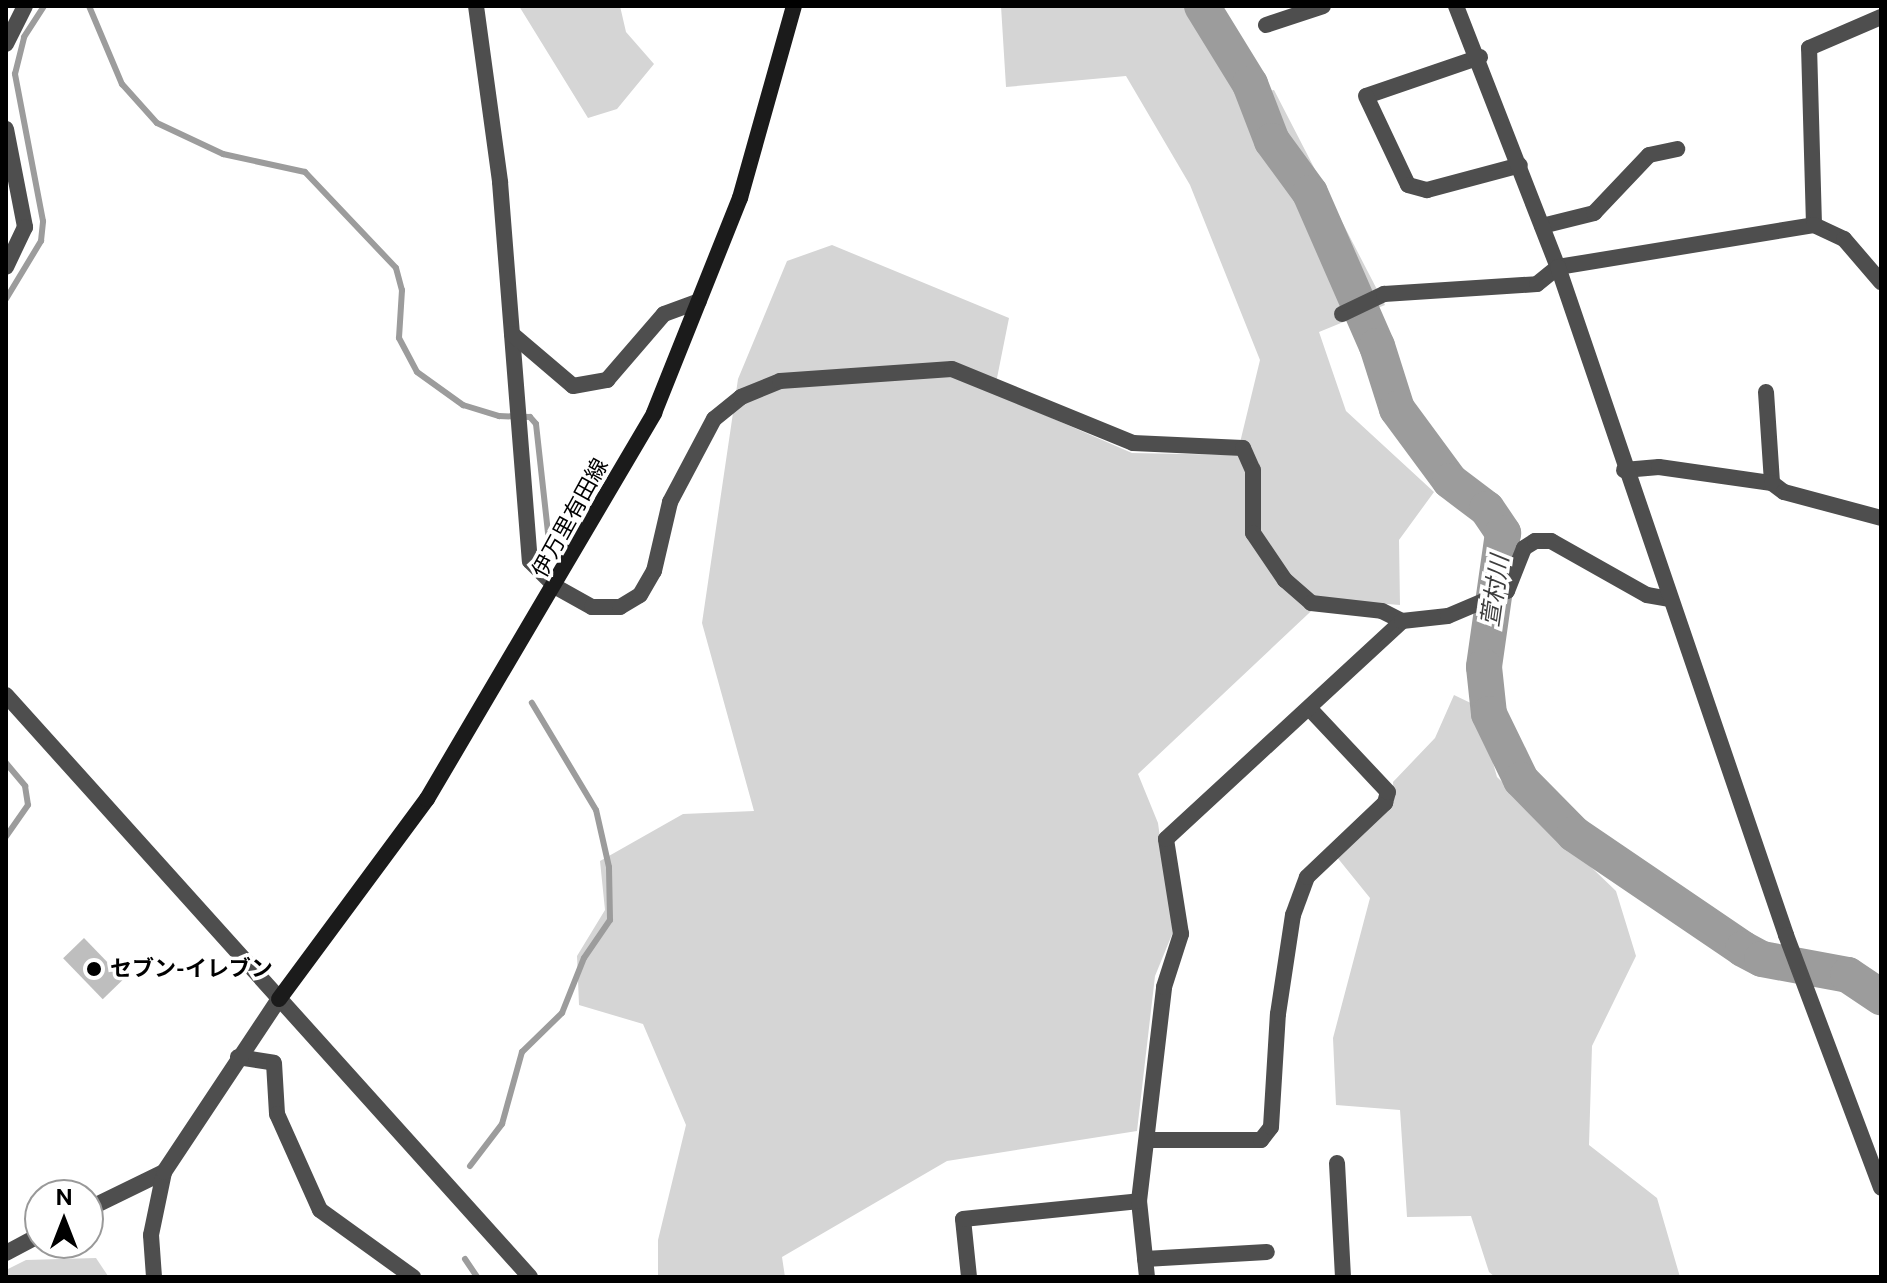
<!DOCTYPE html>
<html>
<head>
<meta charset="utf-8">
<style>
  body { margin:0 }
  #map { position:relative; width:1887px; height:1283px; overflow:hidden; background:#fff; font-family:"Public Sans","Noto Sans JP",sans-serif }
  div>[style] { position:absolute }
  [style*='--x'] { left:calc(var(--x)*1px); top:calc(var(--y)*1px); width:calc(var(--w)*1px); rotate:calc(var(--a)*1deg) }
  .green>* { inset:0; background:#d5d5d5 }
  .stream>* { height:6px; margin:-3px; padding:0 3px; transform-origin:3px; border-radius:3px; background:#9c9c9c }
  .river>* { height:36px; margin:-18px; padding:0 18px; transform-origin:18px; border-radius:18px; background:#9c9c9c }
  .building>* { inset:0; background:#bebebe; transform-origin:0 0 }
  .minor>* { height:16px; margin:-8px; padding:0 8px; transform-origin:8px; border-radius:8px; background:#4e4e4e }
  .tertiary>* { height:16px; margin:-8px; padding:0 8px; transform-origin:8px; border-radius:8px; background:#4e4e4e }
  .secondary>* { height:16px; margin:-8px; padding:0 8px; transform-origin:8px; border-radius:8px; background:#1b1b1b }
  .dots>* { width:22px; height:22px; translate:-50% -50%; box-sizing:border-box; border:4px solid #fff; border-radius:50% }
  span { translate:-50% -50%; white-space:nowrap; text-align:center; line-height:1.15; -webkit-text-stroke:7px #fff; paint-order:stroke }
  .street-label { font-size:22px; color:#000 }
  .poi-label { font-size:22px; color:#000; font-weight:700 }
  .left { translate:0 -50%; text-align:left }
  .water-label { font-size:24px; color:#3d3d3d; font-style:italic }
  .frame { position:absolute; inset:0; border:8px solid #000; pointer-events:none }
  .north { position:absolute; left:24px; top:1179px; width:80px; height:80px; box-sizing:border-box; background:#fff; border:2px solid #999; border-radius:50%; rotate:0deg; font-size:22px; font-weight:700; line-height:32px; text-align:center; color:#000 }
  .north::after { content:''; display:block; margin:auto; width:28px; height:36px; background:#000; clip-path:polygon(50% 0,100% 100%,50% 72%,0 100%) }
</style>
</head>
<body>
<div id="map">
  <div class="green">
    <i style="clip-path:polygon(519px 6px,620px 6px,626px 32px,654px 64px,617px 109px,588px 118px)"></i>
    <i style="clip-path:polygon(1001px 6px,1215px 6px,1259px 93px,1274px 90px,1385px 305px,1319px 332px,1346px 411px,1434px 492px,1399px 540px,1400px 605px,1324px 599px,1138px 774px,1158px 823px,1173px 932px,1155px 976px,1137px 1131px,947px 1161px,782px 1257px,785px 1277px,658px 1277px,658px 1240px,686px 1125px,643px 1024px,579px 1005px,577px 956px,605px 910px,600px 861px,683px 814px,754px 811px,702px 623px,738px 379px,787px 261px,832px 245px,1009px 318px,994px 393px,1132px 453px,1237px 455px,1260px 360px,1190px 185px,1126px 76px,1006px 87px)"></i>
    <i style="clip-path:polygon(1454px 695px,1477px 706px,1497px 777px,1616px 891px,1636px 956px,1592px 1046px,1589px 1145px,1657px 1198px,1680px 1277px,1495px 1277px,1489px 1272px,1471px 1216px,1407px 1217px,1400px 1110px,1336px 1105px,1333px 1038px,1370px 898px,1336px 856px,1394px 802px,1393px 782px,1435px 738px)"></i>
    <i style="clip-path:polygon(96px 1258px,108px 1276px,6px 1277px,6px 1270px,26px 1260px)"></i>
  </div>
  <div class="stream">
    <i style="--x:89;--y:6;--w:85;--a:67.1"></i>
    <i style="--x:122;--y:84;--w:52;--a:48.1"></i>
    <i style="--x:157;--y:123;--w:73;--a:25.2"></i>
    <i style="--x:223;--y:154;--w:84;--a:12.4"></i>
    <i style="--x:305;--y:172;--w:132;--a:46.5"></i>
    <i style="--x:396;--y:268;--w:23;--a:75"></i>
    <i style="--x:402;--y:290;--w:48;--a:93.6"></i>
    <i style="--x:399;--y:338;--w:38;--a:62"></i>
    <i style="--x:417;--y:372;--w:57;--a:35.7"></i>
    <i style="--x:463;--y:405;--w:38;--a:17"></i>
    <i style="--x:499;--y:416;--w:31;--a:2"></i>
    <i style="--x:530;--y:417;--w:9;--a:49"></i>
    <i style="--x:536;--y:424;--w:110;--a:83.7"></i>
    <i style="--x:6;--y:299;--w:68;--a:-58.9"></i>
    <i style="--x:41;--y:241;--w:20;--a:-84"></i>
    <i style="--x:43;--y:221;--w:150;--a:-100.8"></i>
    <i style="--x:15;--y:74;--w:38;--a:-76"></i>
    <i style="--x:24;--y:37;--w:37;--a:-57"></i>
    <i style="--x:6;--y:763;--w:30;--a:50"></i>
    <i style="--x:25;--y:786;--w:19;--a:81"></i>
    <i style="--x:28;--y:805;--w:39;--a:125"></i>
    <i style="--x:470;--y:1166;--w:53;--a:-52.7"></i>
    <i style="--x:502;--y:1124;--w:75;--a:-74.5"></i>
    <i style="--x:522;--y:1052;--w:56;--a:-44.3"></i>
    <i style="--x:562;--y:1013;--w:59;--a:-68.2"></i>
    <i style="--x:584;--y:958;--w:46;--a:-55.6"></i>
    <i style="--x:610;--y:920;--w:53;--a:-91.1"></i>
    <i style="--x:609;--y:867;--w:58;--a:-102.8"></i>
    <i style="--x:596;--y:810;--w:125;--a:-120.9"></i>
    <i style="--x:465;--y:1259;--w:22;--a:56"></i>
  </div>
  <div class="river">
    <i style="--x:1202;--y:6;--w:92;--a:58.4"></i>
    <i style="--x:1250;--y:84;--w:61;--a:68.9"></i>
    <i style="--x:1272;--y:141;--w:64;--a:53.8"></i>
    <i style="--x:1310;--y:193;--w:167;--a:66.4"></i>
    <i style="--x:1377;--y:346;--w:66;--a:72.4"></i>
    <i style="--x:1397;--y:409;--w:89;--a:53.6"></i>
    <i style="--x:1450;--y:481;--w:46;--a:37.1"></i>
    <i style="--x:1487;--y:509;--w:29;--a:56"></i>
    <i style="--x:1503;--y:533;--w:135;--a:98.1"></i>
    <i style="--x:1484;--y:667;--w:47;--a:83.9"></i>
    <i style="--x:1489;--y:714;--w:73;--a:64.1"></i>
    <i style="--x:1521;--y:780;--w:76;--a:45.5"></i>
    <i style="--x:1574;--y:834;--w:204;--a:34.2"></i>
    <i style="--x:1743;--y:949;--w:21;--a:28"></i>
    <i style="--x:1762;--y:959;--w:87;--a:10.5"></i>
    <i style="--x:1848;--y:975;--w:40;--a:34"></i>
  </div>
  <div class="building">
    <i style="left:84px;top:938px;width:57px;height:29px;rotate:46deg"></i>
  </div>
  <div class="minor">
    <i style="--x:476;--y:6;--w:178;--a:82.2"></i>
    <i style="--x:500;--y:182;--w:380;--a:85.5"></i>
    <i style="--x:530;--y:561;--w:37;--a:45"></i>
    <i style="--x:556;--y:587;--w:41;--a:29.1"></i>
    <i style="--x:592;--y:607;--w:28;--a:0"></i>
    <i style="--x:620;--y:607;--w:23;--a:-31"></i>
    <i style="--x:640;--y:595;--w:28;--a:-60"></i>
    <i style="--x:654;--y:571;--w:71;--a:-76.9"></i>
    <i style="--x:670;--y:502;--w:94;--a:-62.1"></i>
    <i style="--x:714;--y:419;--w:35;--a:-39"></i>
    <i style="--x:741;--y:397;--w:42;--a:-22.3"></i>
    <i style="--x:780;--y:381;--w:172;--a:-4"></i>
    <i style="--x:952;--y:369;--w:196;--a:22.2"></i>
    <i style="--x:1133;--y:443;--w:110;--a:2.6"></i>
    <i style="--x:1243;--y:448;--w:24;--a:66"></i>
    <i style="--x:1253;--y:470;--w:63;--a:90"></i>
    <i style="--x:1253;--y:533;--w:57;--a:55.8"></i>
    <i style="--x:1285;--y:580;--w:35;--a:41"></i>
    <i style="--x:1311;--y:603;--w:71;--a:6.4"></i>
    <i style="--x:1382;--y:611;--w:22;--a:27"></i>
    <i style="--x:1266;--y:25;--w:60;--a:-18.4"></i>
    <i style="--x:6;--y:44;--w:42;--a:-63.4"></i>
    <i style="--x:1480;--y:57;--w:120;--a:161.1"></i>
    <i style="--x:1366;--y:96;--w:98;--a:64.7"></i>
    <i style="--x:1408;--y:185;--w:20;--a:15"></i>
    <i style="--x:1427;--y:190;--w:96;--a:-15"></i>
    <i style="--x:6;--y:129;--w:100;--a:79"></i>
    <i style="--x:25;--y:227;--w:44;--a:115.4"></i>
    <i style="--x:1814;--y:225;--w:177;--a:-91.6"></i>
    <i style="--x:1809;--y:48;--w:78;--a:-23.3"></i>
    <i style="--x:1542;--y:226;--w:54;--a:-14"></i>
    <i style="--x:1594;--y:213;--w:80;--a:-46.5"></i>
    <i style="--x:1649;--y:155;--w:29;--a:-12"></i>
    <i style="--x:1342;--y:314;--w:47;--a:-25.5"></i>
    <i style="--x:1384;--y:294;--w:153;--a:-3.7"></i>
    <i style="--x:1537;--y:284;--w:27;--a:-39"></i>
    <i style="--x:1558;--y:267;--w:259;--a:-9.3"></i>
    <i style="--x:1814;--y:225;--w:33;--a:25"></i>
    <i style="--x:1844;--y:239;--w:57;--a:49.3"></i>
    <i style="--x:512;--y:334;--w:80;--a:40.4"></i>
    <i style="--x:573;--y:386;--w:35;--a:-10"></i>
    <i style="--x:607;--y:380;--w:87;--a:-49.2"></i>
    <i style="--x:664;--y:314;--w:37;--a:-20"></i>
    <i style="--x:1766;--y:392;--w:91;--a:86.2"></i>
    <i style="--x:1624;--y:470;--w:35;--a:-5"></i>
    <i style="--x:1659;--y:467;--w:114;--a:8.1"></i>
    <i style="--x:1772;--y:483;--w:15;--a:37"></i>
    <i style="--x:1784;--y:492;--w:100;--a:15"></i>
    <i style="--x:238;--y:1057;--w:36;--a:9"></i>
    <i style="--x:274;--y:1063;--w:51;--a:86.6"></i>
    <i style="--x:277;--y:1114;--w:105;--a:65.9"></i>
    <i style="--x:320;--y:1210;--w:115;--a:35.8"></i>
    <i style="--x:1148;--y:1140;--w:113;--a:0"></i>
    <i style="--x:1261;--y:1140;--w:16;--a:-52"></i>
    <i style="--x:1271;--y:1127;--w:113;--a:-86.5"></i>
    <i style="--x:1278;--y:1014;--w:100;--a:-81.4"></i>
    <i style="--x:1293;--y:915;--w:40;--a:-69.8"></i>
    <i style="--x:1307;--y:877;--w:108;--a:-43.5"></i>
    <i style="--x:1385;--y:803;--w:11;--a:-75"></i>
    <i style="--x:1388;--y:792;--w:115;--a:-133.2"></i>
    <i style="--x:1337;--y:1163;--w:114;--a:87"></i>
    <i style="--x:88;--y:1209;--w:85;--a:-26"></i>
    <i style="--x:6;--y:1253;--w:38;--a:-28"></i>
    <i style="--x:1145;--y:1259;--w:122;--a:-3.3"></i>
    <i style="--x:969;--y:1277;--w:58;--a:-95.9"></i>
    <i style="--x:963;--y:1219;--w:177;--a:-5.8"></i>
    <i style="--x:1147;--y:1277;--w:76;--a:-96"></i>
    <i style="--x:1139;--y:1201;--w:215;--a:-83.3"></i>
    <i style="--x:1164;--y:987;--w:56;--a:-72.2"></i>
    <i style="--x:1181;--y:934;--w:96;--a:-99"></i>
    <i style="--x:1166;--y:839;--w:321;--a:-42.7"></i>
    <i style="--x:1402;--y:621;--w:46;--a:-6.2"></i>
    <i style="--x:1448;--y:616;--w:64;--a:-23"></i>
    <i style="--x:1507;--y:591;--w:46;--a:-68.4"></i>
    <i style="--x:1524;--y:548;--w:13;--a:-32"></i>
    <i style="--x:1535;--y:541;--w:16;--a:0"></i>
    <i style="--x:1551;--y:541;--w:110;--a:29.4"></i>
    <i style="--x:1647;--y:595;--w:22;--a:10"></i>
  </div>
  <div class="tertiary">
    <i style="--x:1456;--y:6;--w:280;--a:68.7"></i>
    <i style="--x:1558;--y:267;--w:706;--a:71.15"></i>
    <i style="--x:1786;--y:935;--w:270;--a:69.4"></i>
    <i style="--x:6;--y:695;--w:783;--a:48"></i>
    <i style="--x:154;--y:1277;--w:42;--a:-94.1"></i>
    <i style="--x:151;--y:1235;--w:64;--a:-78.3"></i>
    <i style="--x:164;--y:1172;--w:208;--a:-56.4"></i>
  </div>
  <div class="secondary">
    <i style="--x:279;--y:999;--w:249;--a:-53.5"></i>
    <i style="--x:427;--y:799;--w:448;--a:-59.5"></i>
    <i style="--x:654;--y:413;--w:232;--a:-68.2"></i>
    <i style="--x:740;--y:198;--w:199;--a:-74.3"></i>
  </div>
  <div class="dots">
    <i style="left:94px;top:969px;background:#000"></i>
  </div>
  <div class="street-label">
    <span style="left:570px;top:518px;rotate:-61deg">伊万里有田線</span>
  </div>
  <div class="poi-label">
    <span class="left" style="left:110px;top:969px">セブン-イレブン</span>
  </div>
  <div class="water-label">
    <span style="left:1495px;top:591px;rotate:-82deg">萱村川</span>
  </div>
  <div class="frame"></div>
  <div class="north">N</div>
</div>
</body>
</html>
